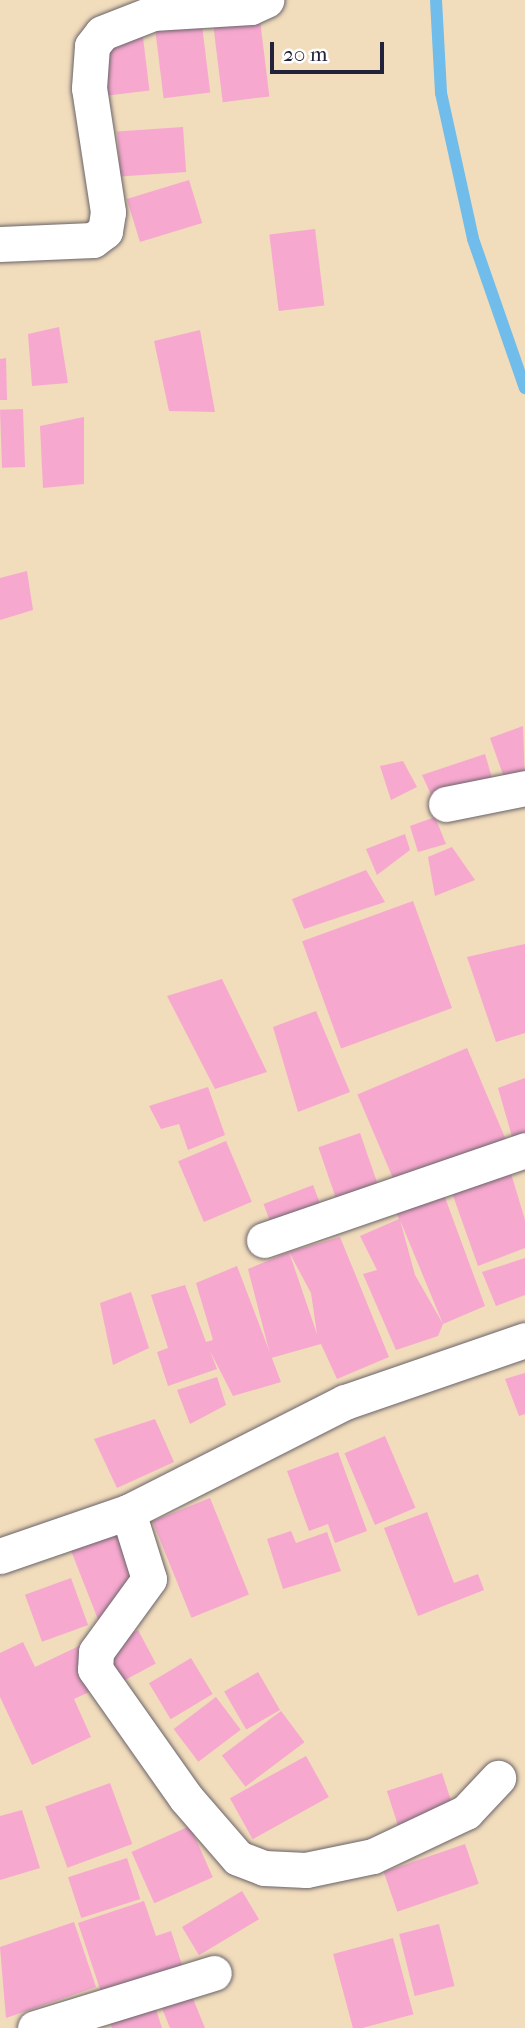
<!DOCTYPE html>
<html>
<head>
<meta charset="utf-8">
<style>
  body { margin:0 }
  #map { position:relative; width:525px; height:2028px; overflow:hidden; background:#f1dcbc; font-family:"IM FELL French Canon",serif }
  div>[style] { position:absolute }
  [style*='--x'] { left:calc(var(--x)*1px); top:calc(var(--y)*1px); width:calc(var(--w)*1px); rotate:calc(var(--a)*1deg) }
  .stream>* { height:12px; margin:-6px; padding:0 6px; transform-origin:6px; border-radius:6px; background:#70bcea }
  .building>* { inset:0; background:#f7a8cf; transform-origin:0 0 }
  .roads { filter:drop-shadow(0 0 2px #6a6368) drop-shadow(0 0 2px #6a6368) }
  .minor>* { height:35px; margin:-17.5px; padding:0 17.5px; transform-origin:17.5px; border-radius:17.5px; background:#fff }
  span { translate:-50% -50%; white-space:nowrap; text-align:center; line-height:1.15; -webkit-text-stroke:5px #fff; paint-order:stroke }
  .scale { position:absolute; left:270px; top:42px; width:114px; height:32px; box-sizing:border-box; border:4px solid #22223b; border-top:0; padding-left:9px; font-size:21px; line-height:24px; white-space:nowrap; color:#22223b; -webkit-text-stroke:5px #fff; paint-order:stroke }
</style>
</head>
<body>
<div id="map">
  <div class="stream">
    <i style="--x:436;--y:0;--w:93;--a:86.9"></i>
    <i style="--x:441;--y:93;--w:149;--a:77.6"></i>
    <i style="--x:473;--y:239;--w:158;--a:70.8"></i>
  </div>
  <div class="building">
    <i style="left:140px;top:13px;width:78px;height:48px;rotate:83deg"></i>
    <i style="left:201px;top:17px;width:76px;height:47px;rotate:83deg"></i>
    <i style="left:260px;top:20px;width:77px;height:47px;rotate:83deg"></i>
    <i style="left:183px;top:127px;width:45px;height:66px;rotate:86deg"></i>
    <i style="left:189px;top:180px;width:45px;height:65px;rotate:73deg"></i>
    <i style="left:315px;top:229px;width:77px;height:46px;rotate:83deg"></i>
    <i style="clip-path:polygon(59px 327px,68px 383px,32px 386px,28px 334px)"></i>
    <i style="clip-path:polygon(200px 330px,215px 412px,169px 411px,154px 341px)"></i>
    <i style="clip-path:polygon(6px 358px,7px 400px,0 400px,0 359px)"></i>
    <i style="left:23px;top:409px;width:58px;height:23px;rotate:88deg"></i>
    <i style="clip-path:polygon(84px 417px,84px 484px,43px 488px,40px 426px)"></i>
    <i style="clip-path:polygon(27px 571px,33px 610px,0 620px,0 578px)"></i>
    <i style="clip-path:polygon(523px 726px,525px 781px,507px 786px,490px 738px)"></i>
    <i style="clip-path:polygon(485px 754px,495px 788px,434px 801px,422px 775px)"></i>
    <i style="clip-path:polygon(403px 761px,417px 787px,391px 800px,380px 766px)"></i>
    <i style="clip-path:polygon(435px 817px,446px 844px,418px 852px,410px 826px)"></i>
    <i style="clip-path:polygon(405px 834px,410px 850px,377px 875px,366px 849px)"></i>
    <i style="clip-path:polygon(452px 847px,475px 880px,435px 896px,428px 857px)"></i>
    <i style="clip-path:polygon(366px 870px,385px 902px,304px 929px,292px 899px)"></i>
    <i style="left:413px;top:901px;width:114px;height:118px;rotate:70deg"></i>
    <i style="clip-path:polygon(525px 944px,525px 1033px,496px 1042px,467px 957px)"></i>
    <i style="clip-path:polygon(222px 979px,267px 1072px,215px 1089px,167px 996px)"></i>
    <i style="clip-path:polygon(316px 1011px,350px 1092px,298px 1112px,273px 1027px)"></i>
    <i style="left:467px;top:1048px;width:108px;height:119px;rotate:67deg"></i>
    <i style="clip-path:polygon(525px 1078px,525px 1137px,513px 1140px,498px 1088px)"></i>
    <i style="clip-path:polygon(208px 1087px,225px 1135px,188px 1150px,179px 1124px,161px 1129px,149px 1106px)"></i>
    <i style="left:360px;top:1133px;width:58px;height:44px;rotate:71deg"></i>
    <i style="left:226px;top:1141px;width:66px;height:52px;rotate:67deg"></i>
    <i style="clip-path:polygon(510px 1170px,525px 1220px,525px 1248px,478px 1266px,451px 1190px)"></i>
    <i style="left:313px;top:1185px;width:28px;height:53px;rotate:69deg"></i>
    <i style="clip-path:polygon(443px 1192px,485px 1306px,443px 1324px,400px 1220px,415px 1275px,443px 1324px,438px 1336px,396px 1350px,363px 1274px,377px 1270px,360px 1236px,399px 1219px,395px 1209px)"></i>
    <i style="clip-path:polygon(340px 1237px,389px 1357px,337px 1379px,321px 1344px,271px 1358px,248px 1269px,289px 1252px,317px 1334px,311px 1293px,289px 1252px)"></i>
    <i style="clip-path:polygon(525px 1258px,525px 1295px,496px 1306px,482px 1272px)"></i>
    <i style="clip-path:polygon(237px 1266px,281px 1382px,233px 1396px,210px 1351px,217px 1369px,168px 1386px,157px 1352px,168px 1348px,151px 1295px,185px 1285px,206px 1342px,213px 1340px,196px 1283px)"></i>
    <i style="clip-path:polygon(131px 1292px,149px 1348px,113px 1365px,100px 1303px)"></i>
    <i style="clip-path:polygon(525px 1373px,525px 1414px,519px 1416px,505px 1379px)"></i>
    <i style="clip-path:polygon(217px 1377px,226px 1405px,190px 1424px,177px 1390px)"></i>
    <i style="clip-path:polygon(155px 1419px,174px 1462px,117px 1488px,94px 1439px)"></i>
    <i style="left:385px;top:1436px;width:78px;height:44px;rotate:67deg"></i>
    <i style="clip-path:polygon(338px 1452px,367px 1531px,335px 1543px,328px 1524px,309px 1531px,287px 1471px)"></i>
    <i style="left:210px;top:1498px;width:104px;height:62px;rotate:68deg"></i>
    <i style="clip-path:polygon(427px 1512px,454px 1583px,478px 1574px,484px 1590px,418px 1616px,384px 1528px)"></i>
    <i style="clip-path:polygon(119px 1528px,139px 1585px,101px 1627px,70px 1548px)"></i>
    <i style="clip-path:polygon(291px 1531px,296px 1543px,327px 1532px,341px 1571px,283px 1589px,267px 1539px)"></i>
    <i style="left:71px;top:1578px;width:50px;height:49px;rotate:70deg"></i>
    <i style="left:138px;top:1630px;width:38px;height:38px;rotate:62deg"></i>
    <i style="clip-path:polygon(23px 1642px,35px 1667px,79px 1646px,98px 1688px,74px 1699px,91px 1737px,32px 1765px,0 1697px,0 1653px)"></i>
    <i style="left:191px;top:1658px;width:42px;height:49px;rotate:59deg"></i>
    <i style="left:258px;top:1672px;width:44px;height:39px;rotate:60deg"></i>
    <i style="left:216px;top:1697px;width:41px;height:53px;rotate:53deg"></i>
    <i style="left:281px;top:1711px;width:39px;height:74px;rotate:53deg"></i>
    <i style="left:306px;top:1756px;width:47px;height:87px;rotate:61deg"></i>
    <i style="left:442px;top:1773px;width:40px;height:58px;rotate:72deg"></i>
    <i style="left:110px;top:1783px;width:65px;height:69px;rotate:70deg"></i>
    <i style="clip-path:polygon(22px 1810px,40px 1868px,0 1880px,0 1816px)"></i>
    <i style="left:190px;top:1826px;width:56px;height:64px;rotate:66deg"></i>
    <i style="left:465px;top:1844px;width:42px;height:86px;rotate:71deg"></i>
    <i style="left:127px;top:1858px;width:43px;height:62px;rotate:72deg"></i>
    <i style="left:242px;top:1891px;width:33px;height:70px;rotate:59deg"></i>
    <i style="clip-path:polygon(144px 1901px,156px 1936px,171px 1931px,185px 1974px,104px 2001px,78px 1923px)"></i>
    <i style="clip-path:polygon(74px 1922px,96px 1987px,6px 2018px,0 1947px)"></i>
    <i style="left:439px;top:1924px;width:64px;height:41px;rotate:76deg"></i>
    <i style="left:393px;top:1938px;width:79px;height:62px;rotate:75deg"></i>
    <i style="clip-path:polygon(187px 1984px,205px 2028px,170px 2028px,157px 1996px)"></i>
    <i style="clip-path:polygon(152px 1997px,162px 2028px,112px 2028px,106px 2011px)"></i>
  </div>
  <div class="roads">
    <div class="minor">
      <i style="--x:0;--y:244;--w:93;--a:-2.5"></i>
      <i style="--x:93;--y:240;--w:15;--a:-37"></i>
      <i style="--x:105;--y:231;--w:19;--a:-81"></i>
      <i style="--x:108;--y:212;--w:125;--a:-98.7"></i>
      <i style="--x:89;--y:88;--w:42;--a:-85.9"></i>
      <i style="--x:92;--y:46;--w:16;--a:-52"></i>
      <i style="--x:102;--y:33;--w:55;--a:-21.4"></i>
      <i style="--x:153;--y:13;--w:98;--a:-3.5"></i>
      <i style="--x:251;--y:7;--w:17;--a:-25"></i>
      <i style="--x:446;--y:804;--w:81;--a:-11.4"></i>
      <i style="--x:264;--y:1240;--w:276;--a:-19"></i>
      <i style="--x:128;--y:1512;--w:70;--a:72.6"></i>
      <i style="--x:149;--y:1579;--w:90;--a:126"></i>
      <i style="--x:96;--y:1652;--w:17;--a:93"></i>
      <i style="--x:95;--y:1669;--w:158;--a:54.8"></i>
      <i style="--x:186;--y:1798;--w:79;--a:49.1"></i>
      <i style="--x:238;--y:1858;--w:28;--a:21"></i>
      <i style="--x:264;--y:1868;--w:42;--a:2.7"></i>
      <i style="--x:306;--y:1870;--w:68;--a:-11.8"></i>
      <i style="--x:373;--y:1856;--w:103;--a:-25.3"></i>
      <i style="--x:466;--y:1812;--w:47;--a:-46.7"></i>
      <i style="--x:0;--y:1556;--w:135;--a:-19"></i>
      <i style="--x:128;--y:1512;--w:243;--a:-26.9"></i>
      <i style="--x:345;--y:1402;--w:190;--a:-19"></i>
      <i style="--x:35;--y:2028;--w:187;--a:-17.1"></i>
    </div>
  </div>
  <div class="scale">20 m</div>
</div>
</body>
</html>
